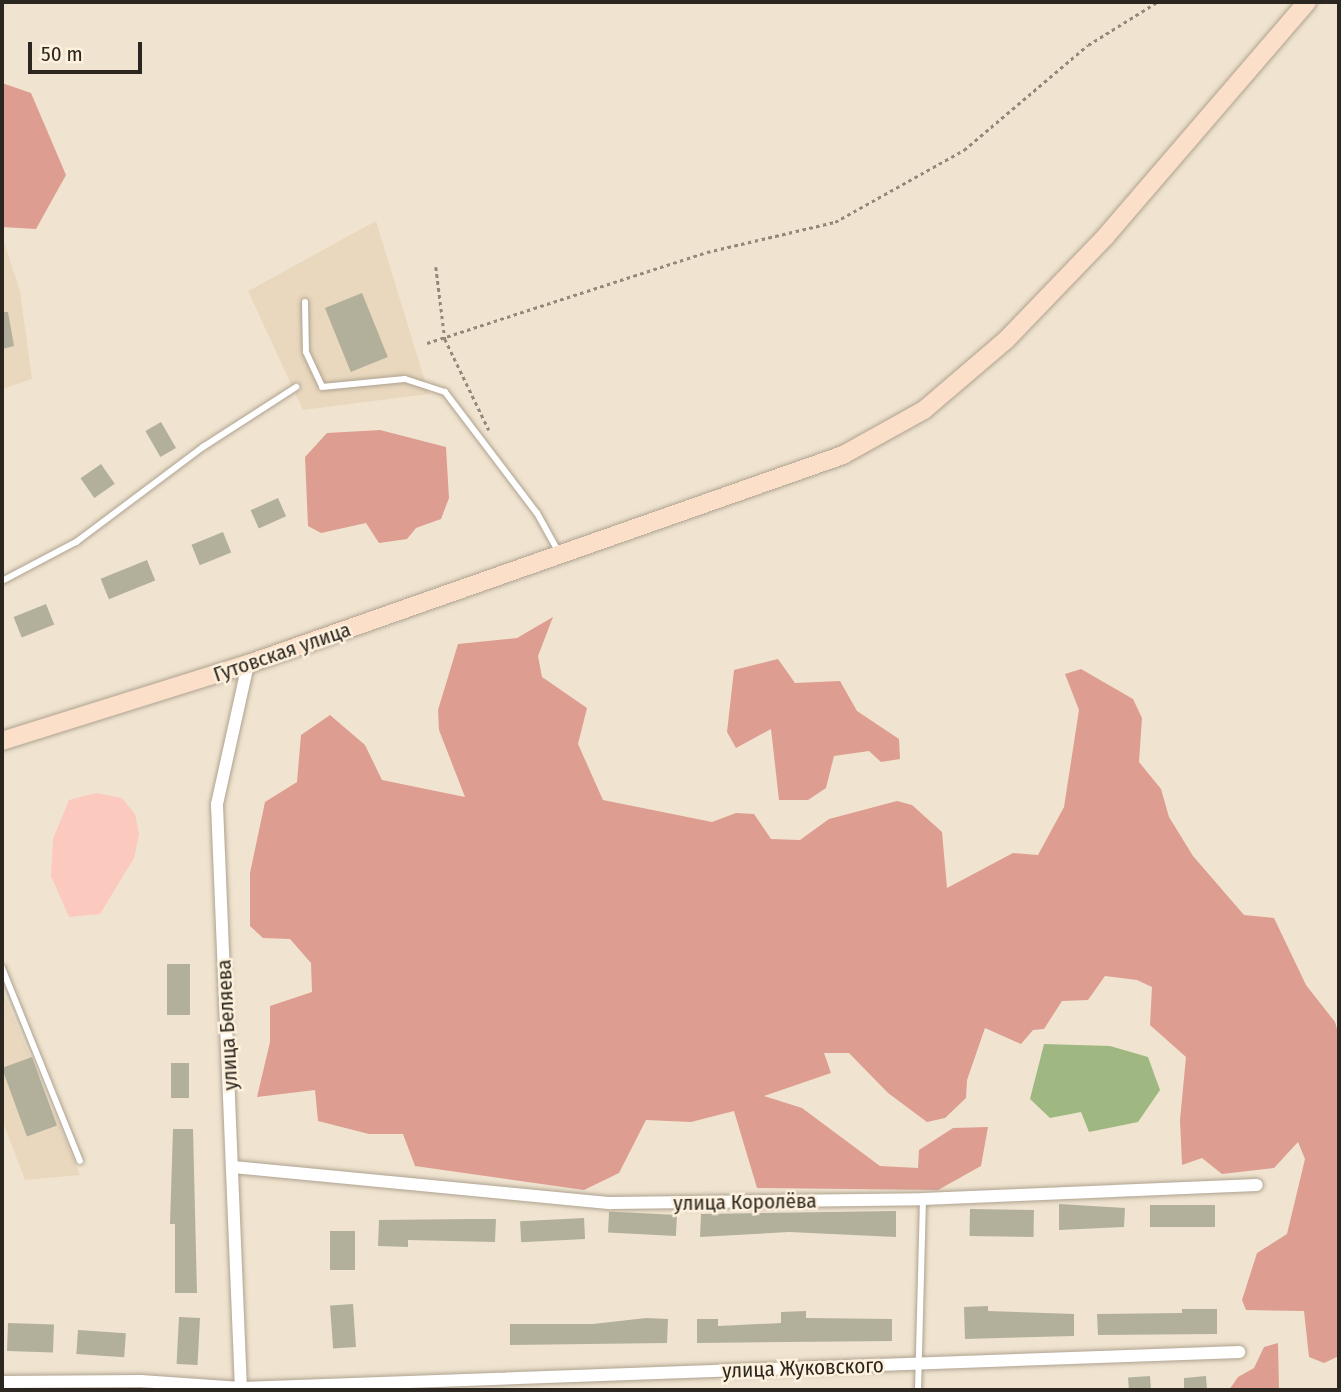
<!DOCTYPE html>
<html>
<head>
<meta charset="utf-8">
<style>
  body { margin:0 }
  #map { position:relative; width:1341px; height:1392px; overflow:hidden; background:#f0e4d0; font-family:"Fira Sans Condensed",sans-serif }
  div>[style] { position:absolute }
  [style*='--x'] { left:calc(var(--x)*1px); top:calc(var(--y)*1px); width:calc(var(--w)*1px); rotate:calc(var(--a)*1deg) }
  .built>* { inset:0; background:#e9d8be }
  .green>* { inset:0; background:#fcc9bf }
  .forest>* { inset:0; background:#de9d91 }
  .water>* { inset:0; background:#9fb881 }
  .building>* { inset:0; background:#b2b09b; transform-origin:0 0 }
  .path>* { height:2.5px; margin-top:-1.25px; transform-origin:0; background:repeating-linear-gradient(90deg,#92897b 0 3.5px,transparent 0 7px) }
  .roads { filter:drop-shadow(0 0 2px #aea290) drop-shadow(0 0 2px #aea290) }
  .lane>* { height:6px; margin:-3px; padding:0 3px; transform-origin:3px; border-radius:3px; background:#fff }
  .street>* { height:12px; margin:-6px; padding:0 6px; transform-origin:6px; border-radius:6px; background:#fff }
  .secondary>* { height:18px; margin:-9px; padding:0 9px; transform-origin:9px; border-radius:9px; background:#fbdfc9 }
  span { translate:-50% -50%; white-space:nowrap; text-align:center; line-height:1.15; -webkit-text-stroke:5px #fef1dd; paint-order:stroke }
  .street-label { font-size:21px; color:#2b261f }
  .frame { position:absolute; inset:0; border:4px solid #2b261f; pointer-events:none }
  .scale { position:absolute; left:28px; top:42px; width:114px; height:32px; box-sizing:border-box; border:4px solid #2b261f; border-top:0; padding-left:9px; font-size:21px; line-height:24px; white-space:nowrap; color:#2b261f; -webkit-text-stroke:5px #fef1dd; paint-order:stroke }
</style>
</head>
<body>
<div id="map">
  <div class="built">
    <i style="clip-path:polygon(376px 221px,429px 394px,303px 410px,248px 291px)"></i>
    <i style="clip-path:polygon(2px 236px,20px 291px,32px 379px,2px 389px)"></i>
    <i style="clip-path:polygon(2px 990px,80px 1175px,25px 1180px,2px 1120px)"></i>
  </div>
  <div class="green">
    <i style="clip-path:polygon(96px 793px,122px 798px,135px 814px,139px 834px,134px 858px,100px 914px,69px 917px,51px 876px,53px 839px,69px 800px)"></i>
  </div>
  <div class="forest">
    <i style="clip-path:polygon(2px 83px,31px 93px,66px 175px,36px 229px,2px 227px)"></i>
    <i style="clip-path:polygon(380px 430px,446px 447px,449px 498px,441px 519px,416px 528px,407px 539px,379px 543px,366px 523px,321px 533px,308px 526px,305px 457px,327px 433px)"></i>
    <i style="clip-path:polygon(553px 617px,538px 656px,542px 677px,587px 708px,578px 744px,603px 800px,712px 822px,736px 813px,754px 814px,771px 839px,800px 840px,829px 819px,897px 801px,912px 805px,942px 832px,947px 888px,1013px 853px,1038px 855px,1064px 807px,1079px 710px,1065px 674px,1081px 669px,1133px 699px,1142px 718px,1139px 762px,1161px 789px,1169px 817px,1193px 856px,1244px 915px,1274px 918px,1306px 985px,1335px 1022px,1339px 1036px,1339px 1356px,1324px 1363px,1309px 1357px,1304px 1311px,1246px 1310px,1242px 1300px,1257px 1253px,1287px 1234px,1305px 1159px,1298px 1142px,1274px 1168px,1222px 1174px,1202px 1158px,1182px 1165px,1180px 1120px,1186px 1057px,1150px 1025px,1152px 987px,1137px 980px,1105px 976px,1088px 1000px,1062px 1001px,1044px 1029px,1033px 1030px,1021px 1044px,985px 1028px,967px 1080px,966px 1098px,945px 1118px,927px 1122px,888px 1093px,849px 1053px,824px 1053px,831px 1073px,764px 1096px,802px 1108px,880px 1166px,918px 1168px,919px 1150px,953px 1128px,988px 1127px,981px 1166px,938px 1190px,757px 1188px,734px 1111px,691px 1122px,646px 1120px,619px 1173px,584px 1190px,415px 1166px,403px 1134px,369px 1134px,318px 1121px,315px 1090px,257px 1097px,270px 1042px,270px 1006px,312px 992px,311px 963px,290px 939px,263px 938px,250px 926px,250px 873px,265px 802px,297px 782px,301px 735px,330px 715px,365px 745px,382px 780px,465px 797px,439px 730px,438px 710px,458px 644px,517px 638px)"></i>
    <i style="clip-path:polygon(778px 659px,795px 683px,840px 681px,857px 711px,899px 739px,900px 759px,881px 762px,869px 751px,834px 756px,826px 788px,808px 800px,779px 800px,771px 729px,736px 748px,727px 732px,734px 670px)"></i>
    <i style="clip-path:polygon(1278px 1343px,1279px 1390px,1229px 1390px,1238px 1377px,1254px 1368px,1264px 1347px)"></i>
  </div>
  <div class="water">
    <i style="clip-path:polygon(1044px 1044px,1110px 1046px,1148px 1057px,1160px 1090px,1138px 1122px,1089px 1132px,1081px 1112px,1050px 1118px,1030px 1099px)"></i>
  </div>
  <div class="building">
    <i style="left:362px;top:293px;width:69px;height:40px;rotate:68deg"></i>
    <i style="clip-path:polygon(2px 312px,8px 312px,14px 346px,2px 349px)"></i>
    <i style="left:161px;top:422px;width:30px;height:18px;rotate:60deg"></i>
    <i style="left:101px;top:464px;width:24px;height:25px;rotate:55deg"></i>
    <i style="left:278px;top:498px;width:20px;height:30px;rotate:66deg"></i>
    <i style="left:223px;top:532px;width:22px;height:34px;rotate:68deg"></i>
    <i style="left:147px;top:560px;width:22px;height:50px;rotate:68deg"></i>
    <i style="left:46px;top:604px;width:22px;height:35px;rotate:68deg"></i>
    <i style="left:167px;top:964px;width:23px;height:51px"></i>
    <i style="left:32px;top:1057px;width:73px;height:32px;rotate:70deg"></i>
    <i style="left:171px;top:1063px;width:18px;height:35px"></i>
    <i style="clip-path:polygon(173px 1129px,193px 1129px,197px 1293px,175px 1293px,175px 1224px,170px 1224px)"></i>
    <i style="clip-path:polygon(1059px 1204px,1125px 1208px,1124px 1227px,1059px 1230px)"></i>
    <i style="left:1215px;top:1205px;width:22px;height:65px;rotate:90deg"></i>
    <i style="left:970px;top:1209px;width:64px;height:27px;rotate:1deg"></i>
    <i style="clip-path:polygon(896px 1211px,896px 1237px,789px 1232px,700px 1237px,701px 1214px)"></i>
    <i style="left:677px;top:1215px;width:21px;height:68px;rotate:93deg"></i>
    <i style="left:584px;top:1218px;width:21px;height:64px;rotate:87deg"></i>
    <i style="clip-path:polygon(471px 1219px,496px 1219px,495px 1242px,408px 1240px,408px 1247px,378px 1246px,379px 1220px)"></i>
    <i style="left:330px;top:1231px;width:25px;height:39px"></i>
    <i style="left:353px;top:1304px;width:43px;height:23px;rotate:86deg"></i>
    <i style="clip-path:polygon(988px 1306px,988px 1311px,1074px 1314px,1074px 1336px,965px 1339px,964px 1307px)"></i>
    <i style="clip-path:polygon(1182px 1309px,1217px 1309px,1217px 1334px,1098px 1335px,1097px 1314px,1182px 1313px)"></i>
    <i style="clip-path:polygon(806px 1311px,806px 1318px,892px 1319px,892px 1341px,697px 1343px,697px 1319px,718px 1319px,718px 1326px,781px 1323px,781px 1312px)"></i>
    <i style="left:179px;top:1317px;width:21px;height:47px;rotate:3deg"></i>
    <i style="clip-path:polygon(646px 1318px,668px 1319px,667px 1343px,510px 1345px,510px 1324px,593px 1324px)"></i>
    <i style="left:8px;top:1323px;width:46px;height:28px;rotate:2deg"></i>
    <i style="left:78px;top:1330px;width:48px;height:24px;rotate:4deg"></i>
    <i style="left:1150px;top:1376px;width:14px;height:22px;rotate:86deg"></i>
    <i style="clip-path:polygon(1206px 1376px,1207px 1390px,1184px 1390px,1184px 1378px)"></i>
  </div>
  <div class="path">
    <i style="--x:436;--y:267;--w:73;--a:82.9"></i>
    <i style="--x:445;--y:339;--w:101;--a:64.2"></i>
    <i style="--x:427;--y:343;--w:294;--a:-18"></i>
    <i style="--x:707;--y:252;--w:131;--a:-13.2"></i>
    <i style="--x:835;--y:222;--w:148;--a:-29.2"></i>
    <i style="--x:964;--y:150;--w:162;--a:-40.3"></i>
    <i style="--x:1088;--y:45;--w:81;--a:-31.9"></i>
  </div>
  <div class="roads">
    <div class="lane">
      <i style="--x:305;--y:302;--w:50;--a:88.9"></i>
      <i style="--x:306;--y:352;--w:38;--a:65"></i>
      <i style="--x:322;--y:387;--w:83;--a:-5.5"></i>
      <i style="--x:405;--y:379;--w:42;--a:18"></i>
      <i style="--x:445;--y:392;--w:152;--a:52.8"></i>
      <i style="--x:537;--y:513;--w:43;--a:61.1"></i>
      <i style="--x:2;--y:581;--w:84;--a:-27.8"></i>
      <i style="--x:76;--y:542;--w:159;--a:-36.8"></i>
      <i style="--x:203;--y:447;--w:111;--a:-32.8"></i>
      <i style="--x:2;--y:968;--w:208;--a:68"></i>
      <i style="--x:918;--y:1390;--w:191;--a:-88.5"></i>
    </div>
    <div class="street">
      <i style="--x:234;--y:1167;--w:378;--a:5.5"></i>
      <i style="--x:610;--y:1203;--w:313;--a:-0.7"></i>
      <i style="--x:923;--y:1199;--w:334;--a:-2.4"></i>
      <i style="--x:2;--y:1382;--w:139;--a:-0.4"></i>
      <i style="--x:141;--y:1381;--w:100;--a:4"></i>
      <i style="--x:241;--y:1388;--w:999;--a:-2.07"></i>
      <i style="--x:241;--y:1390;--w:586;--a:-92.35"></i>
      <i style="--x:217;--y:804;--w:143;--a:-77.5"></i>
    </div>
    <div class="secondary">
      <i style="--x:2;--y:741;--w:258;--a:-17.4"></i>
      <i style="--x:248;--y:664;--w:631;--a:-19.35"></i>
      <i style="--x:843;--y:455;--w:93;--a:-29.1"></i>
      <i style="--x:924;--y:410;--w:108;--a:-40.5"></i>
      <i style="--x:1006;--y:340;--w:143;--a:-46.1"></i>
      <i style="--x:1105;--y:237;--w:310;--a:-49.3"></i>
    </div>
  </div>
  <div class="street-label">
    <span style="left:282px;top:652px;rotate:-19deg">Гутовская улица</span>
    <span style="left:227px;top:1025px;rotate:-93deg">улица Беляева</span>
    <span style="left:745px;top:1202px;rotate:-1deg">улица Королёва</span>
    <span style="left:803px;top:1368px;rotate:-2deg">улица Жуковского</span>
  </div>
  <div class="frame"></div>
  <div class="scale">50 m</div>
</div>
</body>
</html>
